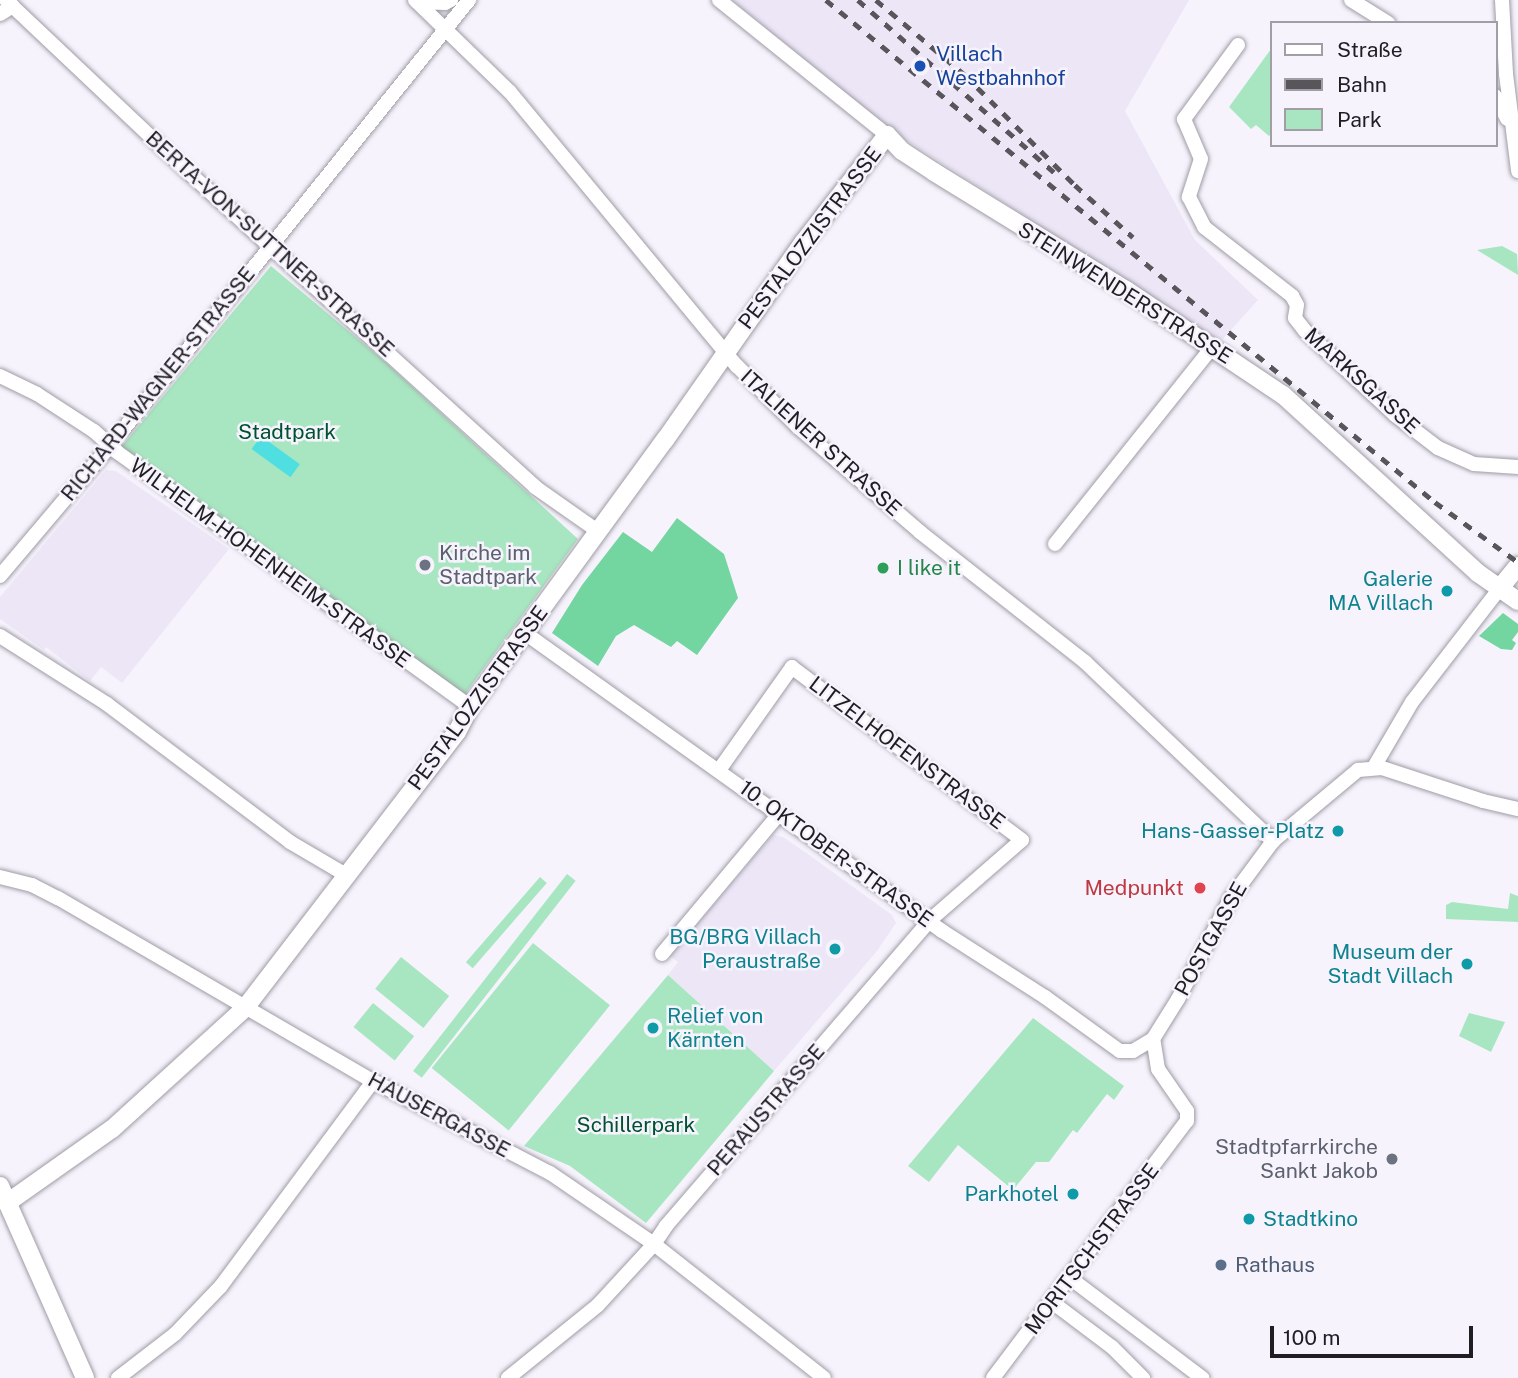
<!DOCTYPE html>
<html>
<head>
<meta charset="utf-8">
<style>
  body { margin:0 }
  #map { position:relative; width:1518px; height:1378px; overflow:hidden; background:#f7f3fd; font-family:"Public Sans",sans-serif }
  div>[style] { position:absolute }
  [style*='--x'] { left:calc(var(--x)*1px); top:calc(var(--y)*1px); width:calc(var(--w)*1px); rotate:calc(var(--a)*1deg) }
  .built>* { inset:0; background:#ece6f7 }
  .green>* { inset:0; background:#a8e6c1; transform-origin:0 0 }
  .forest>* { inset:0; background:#73d5a0 }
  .water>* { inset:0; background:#4fdfe1; transform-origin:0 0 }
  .roads { filter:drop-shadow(0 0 2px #9f9ca5) drop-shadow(0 0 2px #9f9ca5) }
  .minor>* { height:14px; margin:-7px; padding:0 7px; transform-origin:7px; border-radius:7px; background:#fff }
  .major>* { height:18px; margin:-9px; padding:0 9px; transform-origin:9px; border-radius:9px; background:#fff }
  .rail>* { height:4.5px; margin-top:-2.25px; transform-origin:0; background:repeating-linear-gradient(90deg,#58565b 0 9px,transparent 0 18px) }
  .dots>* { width:19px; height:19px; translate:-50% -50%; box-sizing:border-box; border:4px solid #f7f3fd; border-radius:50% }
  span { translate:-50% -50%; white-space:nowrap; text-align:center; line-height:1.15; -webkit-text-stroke:5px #f7f3fd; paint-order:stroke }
  .transit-label { font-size:21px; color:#164399 }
  .left { translate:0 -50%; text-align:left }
  .street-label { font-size:21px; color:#1f1e22 }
  .park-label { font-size:21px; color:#005130 }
  .worship-label { font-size:21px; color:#5b616d }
  .right { translate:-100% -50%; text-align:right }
  .leisure-label { font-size:21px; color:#27864d }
  .culture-label { font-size:21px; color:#0d838f }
  .health-label { font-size:21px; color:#be3a42 }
  .service-label { font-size:21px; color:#4e5e75 }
  .legend { position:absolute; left:1270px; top:21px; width:228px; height:126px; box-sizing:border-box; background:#f7f3fd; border:2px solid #a19ea5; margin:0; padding:9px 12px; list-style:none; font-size:21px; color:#1f1e22 }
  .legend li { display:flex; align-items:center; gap:14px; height:35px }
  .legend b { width:35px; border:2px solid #a19ea5 }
  .scale { position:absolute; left:1270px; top:1326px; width:203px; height:32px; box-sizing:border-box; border:4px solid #1f1e22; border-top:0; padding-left:9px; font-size:21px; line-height:24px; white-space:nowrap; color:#1f1e22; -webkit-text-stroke:5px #f7f3fd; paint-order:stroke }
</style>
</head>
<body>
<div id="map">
  <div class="built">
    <i style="clip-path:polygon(732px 0,1189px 0,1125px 111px,1195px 240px,1258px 300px,1221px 341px,892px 131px)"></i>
    <i style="clip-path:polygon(106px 470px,116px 471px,229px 549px,122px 683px,101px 667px,90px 681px,46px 647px,44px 650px,0 619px,0 597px)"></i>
    <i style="clip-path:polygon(773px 835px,783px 837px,808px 854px,892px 915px,896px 923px,877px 951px,774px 1071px,668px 975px,678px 962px,670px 956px)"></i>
  </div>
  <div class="green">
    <i style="clip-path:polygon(1271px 49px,1271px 134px,1269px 136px,1256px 125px,1251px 129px,1229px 107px)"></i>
    <i style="clip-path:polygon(1502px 246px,1517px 254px,1518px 275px,1477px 250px)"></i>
    <i style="clip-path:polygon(271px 266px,382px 359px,578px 539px,460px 701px,117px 452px)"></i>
    <i style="left:567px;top:874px;width:11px;height:250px;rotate:38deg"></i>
    <i style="left:540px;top:877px;width:9px;height:113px;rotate:41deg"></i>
    <i style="clip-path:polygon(1510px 893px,1518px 896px,1518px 922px,1446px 919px,1446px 905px,1452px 902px,1508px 909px)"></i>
    <i style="left:533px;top:943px;width:99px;height:161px;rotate:39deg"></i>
    <i style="left:401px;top:957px;width:62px;height:41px;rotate:39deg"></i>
    <i style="clip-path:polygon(668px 975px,774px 1071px,646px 1223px,570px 1166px,524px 1146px)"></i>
    <i style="left:373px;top:1003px;width:53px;height:31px;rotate:39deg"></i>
    <i style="clip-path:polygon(1469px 1013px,1505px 1022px,1491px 1052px,1459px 1036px)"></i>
    <i style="clip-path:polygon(1033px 1018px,1124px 1086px,1114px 1100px,1107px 1094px,1077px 1133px,1073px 1130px,1049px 1162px,1036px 1162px,1013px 1190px,958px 1145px,929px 1182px,908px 1166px)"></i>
  </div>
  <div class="forest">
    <i style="clip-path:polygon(677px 518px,724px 554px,738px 598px,697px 655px,677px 641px,671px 647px,634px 625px,616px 636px,598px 666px,552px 633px,582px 585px,623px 532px,652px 552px)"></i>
    <i style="clip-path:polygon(1503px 613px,1518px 624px,1518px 632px,1512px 640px,1516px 643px,1512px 650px,1501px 649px,1479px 636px)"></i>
  </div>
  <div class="water">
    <i style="left:261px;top:436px;width:48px;height:16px;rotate:36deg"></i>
  </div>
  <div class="roads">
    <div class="minor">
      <i style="--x:6;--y:0;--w:250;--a:43.4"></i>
      <i style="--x:188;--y:172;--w:469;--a:42.2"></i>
      <i style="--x:535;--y:487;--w:78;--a:35.1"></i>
      <i style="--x:415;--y:0;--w:132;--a:44.1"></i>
      <i style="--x:510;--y:92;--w:356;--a:50.4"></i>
      <i style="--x:737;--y:366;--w:86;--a:45"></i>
      <i style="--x:798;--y:427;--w:161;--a:40.7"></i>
      <i style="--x:920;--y:532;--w:210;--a:38.2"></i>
      <i style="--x:1085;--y:662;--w:260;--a:43.6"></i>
      <i style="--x:719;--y:0;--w:216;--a:38.8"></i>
      <i style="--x:1351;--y:0;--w:44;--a:31.9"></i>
      <i style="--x:1502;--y:0;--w:74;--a:86.9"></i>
      <i style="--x:1506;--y:74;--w:98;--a:82.9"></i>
      <i style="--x:417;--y:2;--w:28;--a:2"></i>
      <i style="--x:445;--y:3;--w:7;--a:-27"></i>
      <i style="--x:0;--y:14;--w:15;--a:-32"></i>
      <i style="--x:1238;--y:45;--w:92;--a:126.1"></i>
      <i style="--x:1184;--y:119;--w:43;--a:67"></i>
      <i style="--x:1201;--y:159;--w:40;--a:108"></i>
      <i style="--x:1189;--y:197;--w:34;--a:63"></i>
      <i style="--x:1204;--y:227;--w:112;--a:38.1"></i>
      <i style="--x:1292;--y:296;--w:10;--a:61"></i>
      <i style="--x:1297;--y:305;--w:13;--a:99"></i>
      <i style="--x:1295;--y:318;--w:16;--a:52"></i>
      <i style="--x:1305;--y:331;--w:123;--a:43"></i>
      <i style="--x:1395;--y:415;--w:54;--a:37.5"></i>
      <i style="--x:1438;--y:448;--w:39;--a:24"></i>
      <i style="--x:1474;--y:464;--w:44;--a:3.9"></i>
      <i style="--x:1495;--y:96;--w:26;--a:62"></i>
      <i style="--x:0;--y:376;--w:41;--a:25.9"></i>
      <i style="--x:37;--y:394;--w:68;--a:33"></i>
      <i style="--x:94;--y:431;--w:31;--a:42"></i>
      <i style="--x:117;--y:452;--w:435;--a:35.8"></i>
      <i style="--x:1055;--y:544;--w:252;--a:-51.4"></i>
      <i style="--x:0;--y:576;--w:170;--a:-49.8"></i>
      <i style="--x:110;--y:446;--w:573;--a:-51.17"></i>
      <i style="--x:525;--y:633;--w:513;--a:35.55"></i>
      <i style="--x:942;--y:931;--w:122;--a:32.7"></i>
      <i style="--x:1045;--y:997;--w:92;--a:35.8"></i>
      <i style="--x:1120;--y:1051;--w:13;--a:0"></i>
      <i style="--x:1133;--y:1051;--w:23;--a:-31"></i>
      <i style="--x:1153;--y:1039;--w:47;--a:-58"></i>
      <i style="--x:1178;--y:999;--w:114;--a:-62.3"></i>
      <i style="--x:1231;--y:898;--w:71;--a:-53.6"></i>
      <i style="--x:1273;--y:841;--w:111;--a:-39.9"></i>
      <i style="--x:1358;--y:770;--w:24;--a:-5"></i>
      <i style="--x:1382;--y:768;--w:106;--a:18.1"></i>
      <i style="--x:1483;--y:801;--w:36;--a:13"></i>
      <i style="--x:0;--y:636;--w:127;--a:32.4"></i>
      <i style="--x:107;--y:704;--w:229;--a:37"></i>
      <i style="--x:290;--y:842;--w:65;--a:30.5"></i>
      <i style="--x:1374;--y:767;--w:75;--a:-59.7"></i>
      <i style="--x:1412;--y:702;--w:144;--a:-52.3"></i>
      <i style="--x:0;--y:877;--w:33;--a:14"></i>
      <i style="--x:32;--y:885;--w:29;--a:27"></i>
      <i style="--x:58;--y:898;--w:364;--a:30.2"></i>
      <i style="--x:373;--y:1081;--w:199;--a:27.5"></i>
      <i style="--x:550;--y:1173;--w:126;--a:34.3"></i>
      <i style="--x:654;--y:1244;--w:216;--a:38.2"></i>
      <i style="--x:662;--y:954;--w:182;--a:-50.1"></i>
      <i style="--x:1070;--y:1278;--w:166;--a:37.1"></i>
      <i style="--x:1052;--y:1302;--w:75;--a:36.9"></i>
      <i style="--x:1112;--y:1347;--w:44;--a:45"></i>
      <i style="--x:118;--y:1378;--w:72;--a:-37.7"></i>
      <i style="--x:175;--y:1334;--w:66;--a:-46.2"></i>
      <i style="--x:221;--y:1286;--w:255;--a:-53.4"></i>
      <i style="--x:508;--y:1378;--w:116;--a:-39"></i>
      <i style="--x:598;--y:1305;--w:83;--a:-47.4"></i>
      <i style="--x:654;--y:1244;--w:22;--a:-56"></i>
      <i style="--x:666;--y:1226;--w:403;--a:-49.2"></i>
      <i style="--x:929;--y:921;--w:123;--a:-41.1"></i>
      <i style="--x:1022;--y:840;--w:288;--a:-143.1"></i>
      <i style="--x:792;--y:667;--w:126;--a:125.3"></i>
      <i style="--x:993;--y:1378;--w:322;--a:-53"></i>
      <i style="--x:1187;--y:1121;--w:10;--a:-90"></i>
      <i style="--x:1187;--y:1111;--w:51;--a:-124.6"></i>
      <i style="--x:1158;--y:1069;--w:30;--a:-99"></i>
    </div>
    <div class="major">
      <i style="--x:1500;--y:588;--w:28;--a:-51"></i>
      <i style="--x:0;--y:1186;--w:210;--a:66.1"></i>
      <i style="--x:7;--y:1203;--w:128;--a:-35.2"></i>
      <i style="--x:112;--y:1129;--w:180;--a:-42.3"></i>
      <i style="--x:245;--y:1008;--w:348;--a:-52.5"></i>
      <i style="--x:457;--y:732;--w:28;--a:-63"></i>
      <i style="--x:470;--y:707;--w:331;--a:-53.9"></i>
      <i style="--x:665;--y:440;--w:241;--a:-55"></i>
      <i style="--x:803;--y:243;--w:137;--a:-52.1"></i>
      <i style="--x:887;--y:135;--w:22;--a:47"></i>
      <i style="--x:902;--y:151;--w:38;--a:33"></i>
      <i style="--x:934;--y:172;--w:225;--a:31.6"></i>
      <i style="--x:1126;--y:290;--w:189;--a:33.8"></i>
      <i style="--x:1283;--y:395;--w:264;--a:42.4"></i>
      <i style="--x:1478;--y:573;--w:49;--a:35"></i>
    </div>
  </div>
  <div class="rail">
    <i style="--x:826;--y:0;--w:789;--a:39.5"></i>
    <i style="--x:1435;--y:502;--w:102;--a:35.9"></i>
    <i style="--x:858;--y:0;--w:261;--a:41.3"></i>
    <i style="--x:876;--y:0;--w:116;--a:40.1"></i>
    <i style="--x:965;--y:75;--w:156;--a:45"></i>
    <i style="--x:1075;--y:185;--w:78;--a:41.9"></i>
  </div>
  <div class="dots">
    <i style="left:920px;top:66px;background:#1a4fb4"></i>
    <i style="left:425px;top:565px;background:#6b7280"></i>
    <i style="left:883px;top:568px;background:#2e9e5b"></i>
    <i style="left:1447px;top:591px;background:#0f9aa8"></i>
    <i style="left:1338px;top:831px;background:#0f9aa8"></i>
    <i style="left:1200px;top:888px;background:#e0444e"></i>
    <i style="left:835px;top:949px;background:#0f9aa8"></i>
    <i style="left:1467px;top:964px;background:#0f9aa8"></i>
    <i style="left:653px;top:1028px;background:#0f9aa8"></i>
    <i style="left:1392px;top:1159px;background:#6b7280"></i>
    <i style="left:1073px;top:1194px;background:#0f9aa8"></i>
    <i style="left:1249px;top:1219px;background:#0f9aa8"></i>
    <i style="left:1221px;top:1265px;background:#5c6f8a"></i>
  </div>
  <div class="transit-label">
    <span class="left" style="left:936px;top:66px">Villach<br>Westbahnhof</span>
  </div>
  <div class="street-label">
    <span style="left:810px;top:238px;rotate:-53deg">PESTALOZZISTRASSE</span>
    <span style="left:270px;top:244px;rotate:42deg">BERTA-VON-SUTTNER-STRASSE</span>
    <span style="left:1125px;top:293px;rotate:32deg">STEINWENDERSTRASSE</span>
    <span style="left:1362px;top:381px;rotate:42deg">MARKSGASSE</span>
    <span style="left:158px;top:384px;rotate:-51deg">RICHARD-WAGNER-STRASSE</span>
    <span style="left:821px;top:443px;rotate:42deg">ITALIENER STRASSE</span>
    <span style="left:270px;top:563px;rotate:36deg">WILHELM-HOHENHEIM-STRASSE</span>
    <span style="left:478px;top:698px;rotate:-54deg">PESTALOZZISTRASSE</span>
    <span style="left:907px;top:753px;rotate:37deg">LITZELHOFENSTRASSE</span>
    <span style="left:836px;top:854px;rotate:36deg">10. OKTOBER-STRASSE</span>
    <span style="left:1211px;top:939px;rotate:-61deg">POSTGASSE</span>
    <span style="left:766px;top:1110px;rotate:-49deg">PERAUSTRASSE</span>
    <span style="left:439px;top:1115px;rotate:28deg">HAUSERGASSE</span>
    <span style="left:1092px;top:1249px;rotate:-53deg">MORITSCHSTRASSE</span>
  </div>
  <div class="park-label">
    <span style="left:287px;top:432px">Stadtpark</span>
    <span style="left:636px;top:1125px">Schillerpark</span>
  </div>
  <div class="worship-label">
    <span class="left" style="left:439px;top:565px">Kirche im<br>Stadtpark</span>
    <span class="right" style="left:1378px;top:1159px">Stadtpfarrkirche<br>Sankt Jakob</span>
  </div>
  <div class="leisure-label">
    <span class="left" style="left:897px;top:568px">I like it</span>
  </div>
  <div class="culture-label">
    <span class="right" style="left:1433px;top:591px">Galerie<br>MA Villach</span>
    <span class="right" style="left:1324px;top:831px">Hans-Gasser-Platz</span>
    <span class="right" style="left:821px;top:949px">BG/BRG Villach<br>Peraustraße</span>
    <span class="right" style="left:1453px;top:964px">Museum der<br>Stadt Villach</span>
    <span class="left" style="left:667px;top:1028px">Relief von<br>Kärnten</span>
    <span class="right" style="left:1059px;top:1194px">Parkhotel</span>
    <span class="left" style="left:1263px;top:1219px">Stadtkino</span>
  </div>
  <div class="health-label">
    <span class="right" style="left:1184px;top:888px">Medpunkt</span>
  </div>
  <div class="service-label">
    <span class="left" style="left:1235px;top:1265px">Rathaus</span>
  </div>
  <ul class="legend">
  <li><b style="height:9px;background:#fff"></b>Straße</li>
  <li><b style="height:9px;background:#58565b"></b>Bahn</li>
  <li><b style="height:19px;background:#a8e6c1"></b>Park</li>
  </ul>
  <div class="scale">100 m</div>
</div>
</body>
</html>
